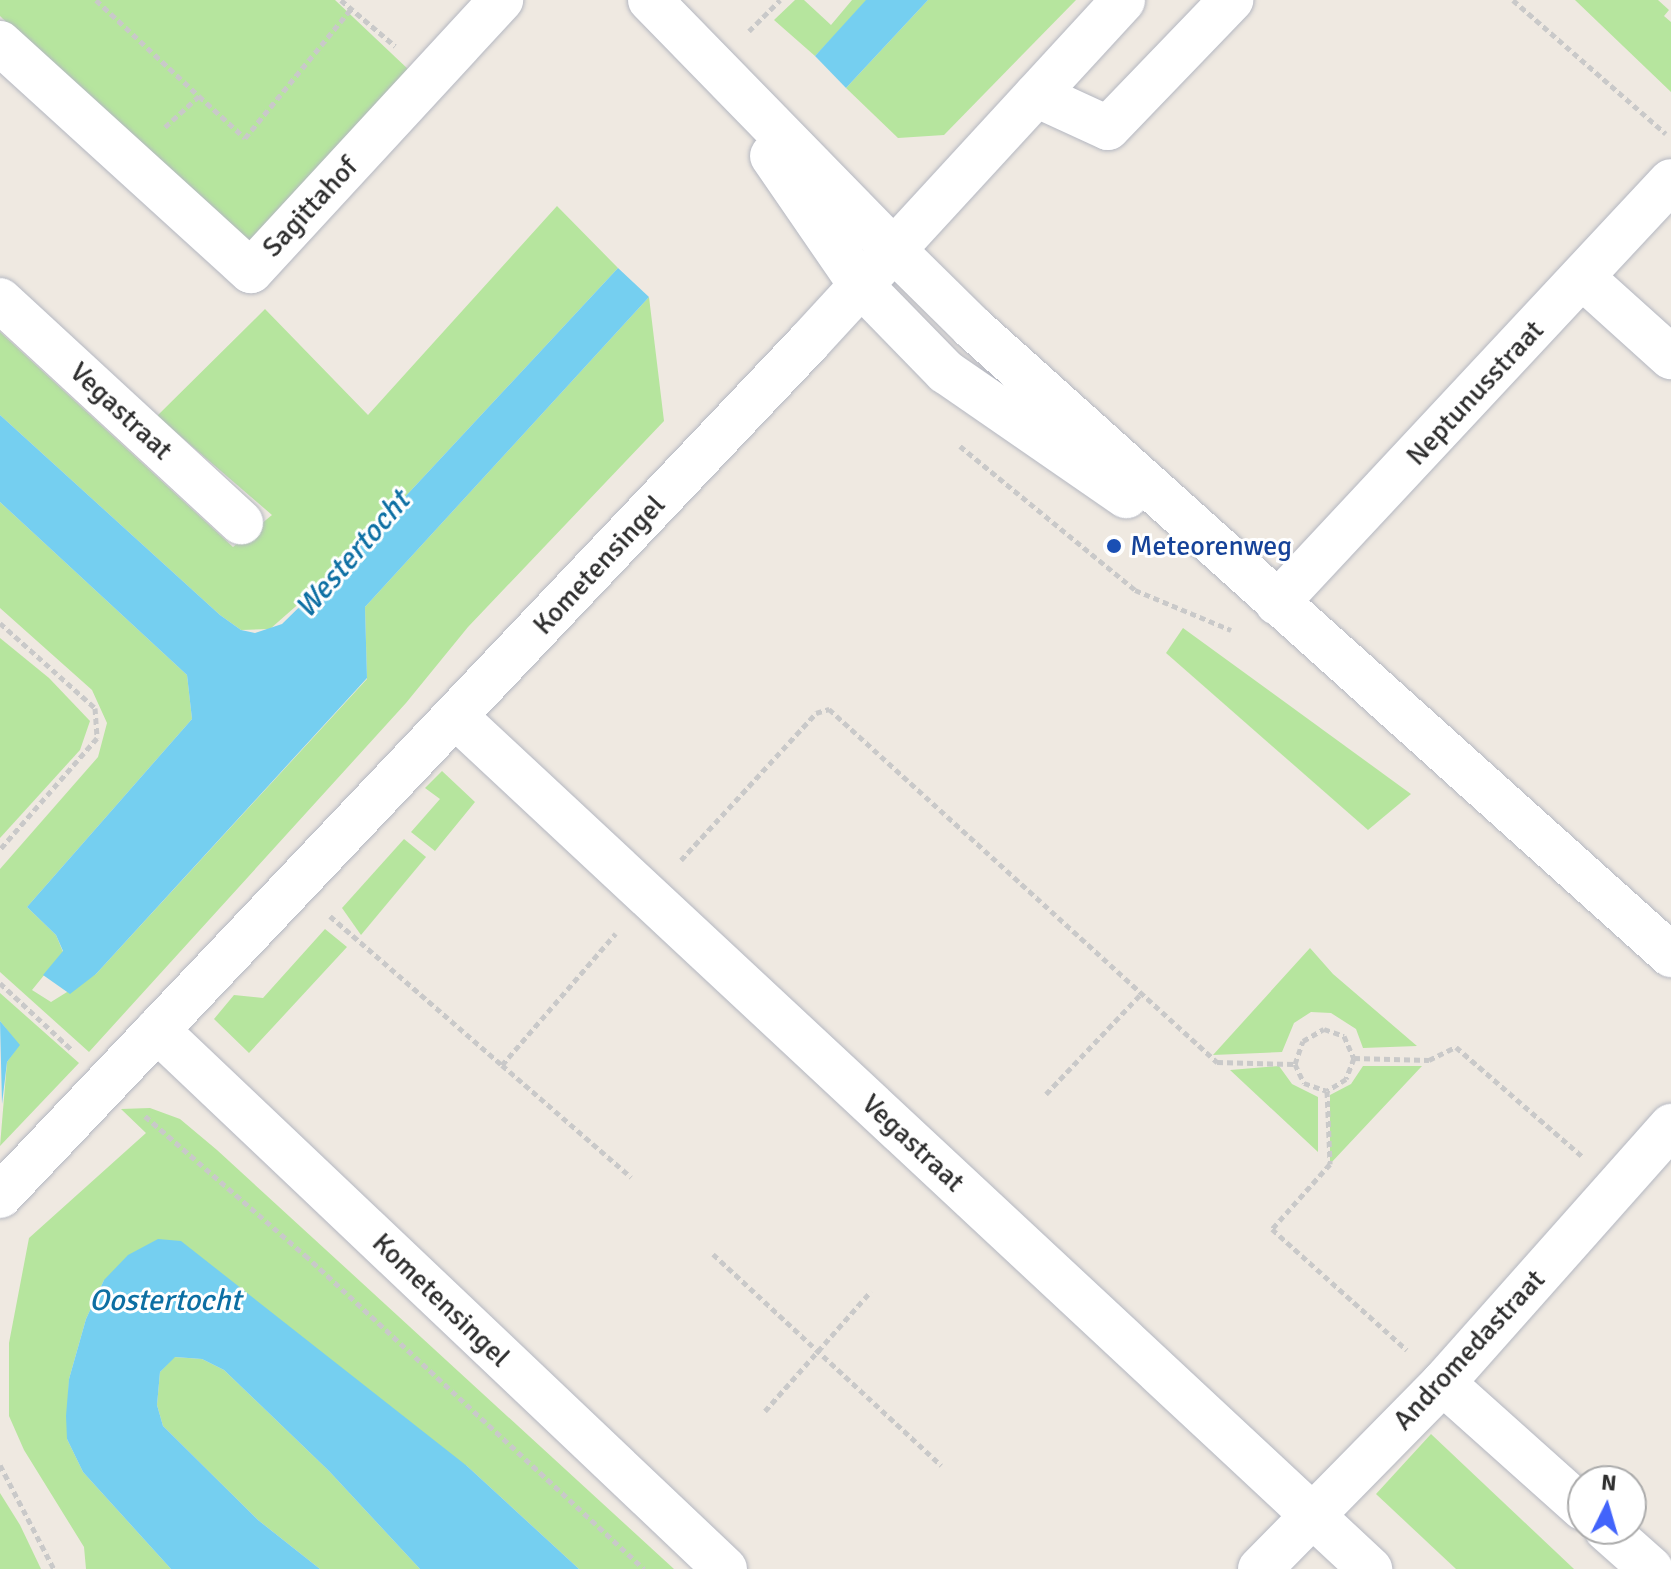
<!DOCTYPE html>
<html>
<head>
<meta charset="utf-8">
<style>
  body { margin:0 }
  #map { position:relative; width:1671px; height:1569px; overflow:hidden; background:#efe9e1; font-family:Signika,sans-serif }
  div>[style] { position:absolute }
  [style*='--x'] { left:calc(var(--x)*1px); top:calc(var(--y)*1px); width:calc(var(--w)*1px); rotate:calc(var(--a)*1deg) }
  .green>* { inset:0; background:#b6e59e }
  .water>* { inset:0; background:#75cff0 }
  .path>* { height:5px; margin-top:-2.5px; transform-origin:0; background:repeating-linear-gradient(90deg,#c9c9c9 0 6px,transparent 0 10px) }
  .roads { filter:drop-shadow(0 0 2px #b4b7c1) drop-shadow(0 0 2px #b4b7c1) }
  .street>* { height:44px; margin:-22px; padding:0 22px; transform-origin:22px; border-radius:22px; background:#fff }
  .secondary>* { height:44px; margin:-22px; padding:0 22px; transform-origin:22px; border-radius:22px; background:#fff }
  .dots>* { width:22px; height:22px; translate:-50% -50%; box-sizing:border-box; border:4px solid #fff; border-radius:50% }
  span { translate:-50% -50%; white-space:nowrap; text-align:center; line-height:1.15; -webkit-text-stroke:6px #fff; paint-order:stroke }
  .street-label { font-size:28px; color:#2e2e2e }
  .transit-label { font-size:28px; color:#164399 }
  .left { translate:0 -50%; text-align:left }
  .water-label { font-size:30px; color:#0d6fa3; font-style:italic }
  .north { position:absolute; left:1567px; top:1465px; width:80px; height:80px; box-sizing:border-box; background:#fff; border:2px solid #ababab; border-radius:50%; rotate:5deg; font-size:22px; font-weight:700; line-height:32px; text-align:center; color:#2e2e2e }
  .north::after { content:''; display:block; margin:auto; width:28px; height:36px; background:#4264fb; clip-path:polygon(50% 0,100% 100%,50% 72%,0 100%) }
</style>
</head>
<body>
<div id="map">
  <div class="green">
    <i style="clip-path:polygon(0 0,335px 0,410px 71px,246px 252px,0 16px)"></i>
    <i style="clip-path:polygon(795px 0,804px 0,831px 25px,852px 0,868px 0,815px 56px,774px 20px)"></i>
    <i style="clip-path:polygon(928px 0,1076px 0,944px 135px,898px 138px,846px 88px)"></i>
    <i style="clip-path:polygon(1575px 0,1658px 0,1669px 10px,1664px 16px,1671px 22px,1671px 92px)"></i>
    <i style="clip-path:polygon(557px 206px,618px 268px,336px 571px,270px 629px,241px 630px,220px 615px,0 415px,0 332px,233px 547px,272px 515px,157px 416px,265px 309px,368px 415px)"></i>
    <i style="clip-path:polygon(649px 297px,664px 421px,468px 627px,406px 703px,89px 1052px,0 972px,0 869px,98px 757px,107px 723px,92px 690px,0 608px,0 502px,187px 675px,192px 719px,27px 907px,56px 935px,63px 952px,32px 990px,51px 1002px,96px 974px,367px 679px,365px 607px)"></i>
    <i style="clip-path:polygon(1183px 628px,1411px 794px,1368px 830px,1166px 653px)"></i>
    <i style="clip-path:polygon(0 638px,49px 678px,90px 721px,80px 750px,0 838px)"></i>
    <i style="clip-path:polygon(442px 771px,475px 802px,435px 851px,411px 832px,440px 799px,425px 788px)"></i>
    <i style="clip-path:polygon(404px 839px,426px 857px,361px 935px,342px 908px)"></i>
    <i style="clip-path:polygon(325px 929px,347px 947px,249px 1053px,214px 1019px,234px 995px,263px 998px)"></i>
    <i style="clip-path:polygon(1310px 948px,1333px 974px,1417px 1046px,1363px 1048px,1356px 1029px,1331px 1013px,1311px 1012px,1294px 1023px,1282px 1052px,1213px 1055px)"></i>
    <i style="clip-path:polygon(0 993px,79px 1063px,0 1146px,7px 1062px,19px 1045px,0 1021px)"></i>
    <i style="clip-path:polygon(1279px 1066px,1292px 1084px,1318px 1097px,1318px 1152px,1230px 1070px)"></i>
    <i style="clip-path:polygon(1363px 1066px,1422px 1066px,1330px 1164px,1330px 1095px,1351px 1084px)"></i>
    <i style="clip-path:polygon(150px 1108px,180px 1119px,217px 1150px,674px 1569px,579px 1569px,467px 1466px,104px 1280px,86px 1319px,69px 1379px,67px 1439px,83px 1472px,171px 1569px,86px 1569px,84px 1547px,24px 1450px,9px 1416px,9px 1343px,29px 1238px,146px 1133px,121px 1109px)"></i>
    <i style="clip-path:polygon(174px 1357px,202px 1359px,224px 1370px,329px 1471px,420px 1569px,320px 1569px,258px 1520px,163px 1426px,157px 1405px,160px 1372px)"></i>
    <i style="clip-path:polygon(1431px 1434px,1574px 1569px,1456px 1569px,1376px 1494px)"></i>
    <i style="clip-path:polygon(0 1493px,20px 1525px,41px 1569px,0 1569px)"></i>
  </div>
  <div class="water">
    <i style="clip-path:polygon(866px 0,928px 0,846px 88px,815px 56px)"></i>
    <i style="clip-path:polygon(618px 268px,649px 297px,365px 607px,367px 678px,96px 974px,70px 994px,43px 975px,63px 951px,56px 935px,27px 907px,192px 719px,187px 675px,0 502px,0 415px,220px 615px,241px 630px,255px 633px,282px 624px,336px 571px)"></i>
    <i style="clip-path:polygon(0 1021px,20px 1045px,7px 1062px,2px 1104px)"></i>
    <i style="clip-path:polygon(158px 1239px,181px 1241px,467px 1466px,579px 1569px,420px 1569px,329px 1471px,224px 1370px,202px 1359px,175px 1357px,160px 1372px,157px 1405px,163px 1426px,258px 1520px,320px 1569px,171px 1569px,83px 1472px,67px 1439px,66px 1416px,69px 1379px,86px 1319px,104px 1280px,128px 1255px)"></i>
  </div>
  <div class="path">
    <i style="--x:96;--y:0;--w:141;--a:43"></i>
    <i style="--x:341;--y:0;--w:71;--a:40.4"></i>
    <i style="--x:1513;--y:0;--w:203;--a:41.2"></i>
    <i style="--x:749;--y:31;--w:44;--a:-45"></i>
    <i style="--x:165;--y:127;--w:46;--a:-42.4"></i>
    <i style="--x:199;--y:96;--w:62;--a:42.4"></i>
    <i style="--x:245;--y:138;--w:167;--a:-50.6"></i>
    <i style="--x:960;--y:446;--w:227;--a:39.4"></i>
    <i style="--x:1135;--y:590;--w:104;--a:22.6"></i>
    <i style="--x:0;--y:623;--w:127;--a:41.8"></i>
    <i style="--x:95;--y:708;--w:30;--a:86"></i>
    <i style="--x:97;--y:738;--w:147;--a:131.1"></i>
    <i style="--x:681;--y:860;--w:200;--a:-47.4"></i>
    <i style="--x:816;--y:713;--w:14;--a:-17"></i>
    <i style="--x:829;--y:709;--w:525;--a:42.3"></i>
    <i style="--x:1217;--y:1062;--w:78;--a:1.5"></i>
    <i style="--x:1295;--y:1064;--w:24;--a:-71"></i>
    <i style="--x:1303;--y:1041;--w:24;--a:-30"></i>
    <i style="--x:1324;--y:1029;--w:21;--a:19"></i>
    <i style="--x:1344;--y:1036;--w:24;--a:66"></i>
    <i style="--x:1354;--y:1058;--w:22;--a:111"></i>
    <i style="--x:1346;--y:1079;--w:22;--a:148"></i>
    <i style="--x:330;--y:916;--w:228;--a:40.9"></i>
    <i style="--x:502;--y:1065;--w:174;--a:-49.2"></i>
    <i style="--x:0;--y:983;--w:98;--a:42.9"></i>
    <i style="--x:1354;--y:1058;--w:75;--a:1.5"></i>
    <i style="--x:1429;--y:1060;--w:30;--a:-26"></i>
    <i style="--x:1456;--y:1047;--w:167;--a:40.9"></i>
    <i style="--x:1295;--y:1064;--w:21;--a:65"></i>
    <i style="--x:1304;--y:1083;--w:24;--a:19"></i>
    <i style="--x:502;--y:1065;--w:171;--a:41"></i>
    <i style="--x:1327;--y:1091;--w:73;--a:87.6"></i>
    <i style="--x:1330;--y:1164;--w:87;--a:131.7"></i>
    <i style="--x:1272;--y:1229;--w:181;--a:41.9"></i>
    <i style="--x:1046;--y:1094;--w:137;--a:-46.5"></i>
    <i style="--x:145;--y:1116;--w:212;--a:41"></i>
    <i style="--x:305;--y:1255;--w:462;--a:42.8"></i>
    <i style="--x:713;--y:1254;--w:311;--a:42.8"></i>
    <i style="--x:765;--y:1411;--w:160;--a:-48.5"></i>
    <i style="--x:0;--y:1465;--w:117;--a:62.6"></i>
  </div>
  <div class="roads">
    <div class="street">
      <i style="--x:650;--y:0;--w:348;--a:45.7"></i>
      <i style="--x:0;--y:43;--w:339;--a:42.3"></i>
      <i style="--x:251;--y:271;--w:369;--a:-47.3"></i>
      <i style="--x:1036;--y:95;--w:79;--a:24.6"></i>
      <i style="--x:1108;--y:128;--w:178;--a:-46.1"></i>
      <i style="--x:772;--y:156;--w:155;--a:55.5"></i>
      <i style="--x:1582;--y:277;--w:120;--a:42"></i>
      <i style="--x:0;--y:300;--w:328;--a:42.7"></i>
      <i style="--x:1277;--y:603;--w:577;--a:-46.97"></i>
      <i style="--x:456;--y:717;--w:1250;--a:42.99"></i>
      <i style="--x:157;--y:1030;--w:783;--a:43.5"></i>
      <i style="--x:1443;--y:1383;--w:188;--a:41.8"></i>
      <i style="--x:1606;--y:1529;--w:60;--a:41.6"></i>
      <i style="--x:1260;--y:1569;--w:261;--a:-45.5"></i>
      <i style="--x:1443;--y:1383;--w:344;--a:-48.4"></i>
    </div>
    <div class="secondary">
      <i style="--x:893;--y:249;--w:111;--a:44.6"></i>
      <i style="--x:972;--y:327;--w:940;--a:41.94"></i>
      <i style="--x:860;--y:284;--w:123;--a:45.7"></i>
      <i style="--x:946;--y:372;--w:219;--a:34.6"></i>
      <i style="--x:0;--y:1196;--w:1176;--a:-46.55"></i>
      <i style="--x:809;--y:342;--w:464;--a:-47.4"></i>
    </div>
  </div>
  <div class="dots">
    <i style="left:1114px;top:546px;background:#1a4fb4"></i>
  </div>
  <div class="street-label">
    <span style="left:310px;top:207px;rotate:-47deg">Sagittahof</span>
    <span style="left:1475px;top:393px;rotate:-47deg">Neptunusstraat</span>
    <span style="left:121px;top:411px;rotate:43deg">Vegastraat</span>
    <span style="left:599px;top:565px;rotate:-47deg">Kometensingel</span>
    <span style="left:913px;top:1143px;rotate:43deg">Vegastraat</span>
    <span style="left:441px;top:1300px;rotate:44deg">Kometensingel</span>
    <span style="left:1469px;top:1350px;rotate:-47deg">Andromedastraat</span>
  </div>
  <div class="transit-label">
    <span class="left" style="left:1130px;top:546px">Meteorenweg</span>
  </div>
  <div class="water-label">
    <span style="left:353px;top:555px;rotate:-49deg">Westertocht</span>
    <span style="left:165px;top:1301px">Oostertocht</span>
  </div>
  <div class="north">N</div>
</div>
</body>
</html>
